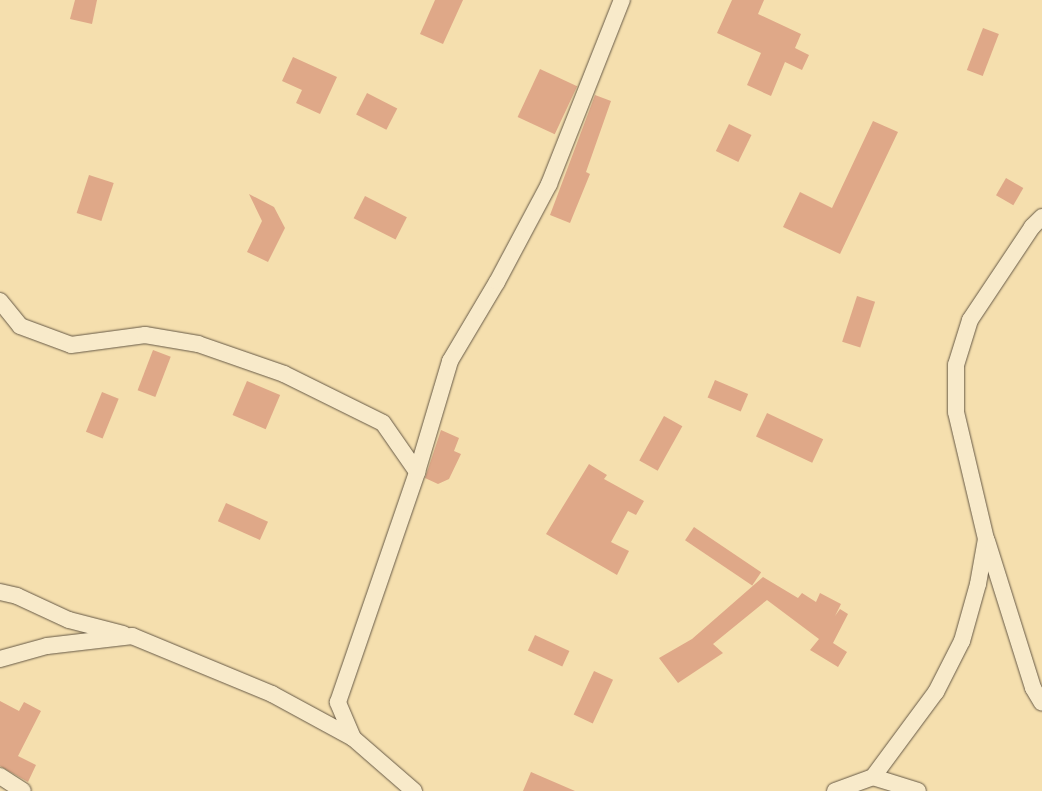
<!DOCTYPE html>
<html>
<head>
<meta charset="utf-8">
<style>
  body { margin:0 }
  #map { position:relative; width:1042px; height:791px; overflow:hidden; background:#f5dfae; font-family:"EB Garamond",serif }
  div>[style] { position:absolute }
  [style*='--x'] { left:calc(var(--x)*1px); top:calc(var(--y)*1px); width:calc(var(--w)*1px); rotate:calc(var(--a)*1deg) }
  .building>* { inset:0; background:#dfa888; transform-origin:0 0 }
  .roads { filter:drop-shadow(0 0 1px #665946) drop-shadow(0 0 1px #665946) }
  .street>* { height:16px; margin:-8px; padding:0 8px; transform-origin:8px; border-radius:8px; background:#f8eaca }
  span { translate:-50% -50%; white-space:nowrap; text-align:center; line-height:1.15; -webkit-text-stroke:4px #f8eaca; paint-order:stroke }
</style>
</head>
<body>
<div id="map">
  <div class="building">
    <i style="clip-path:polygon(75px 0,97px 0,92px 24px,70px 19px)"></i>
    <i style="clip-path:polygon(435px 0,463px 0,443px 44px,420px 34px)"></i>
    <i style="clip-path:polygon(732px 0,764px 0,758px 14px,801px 34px,795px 48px,809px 55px,802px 70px,785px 62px,771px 96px,747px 85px,761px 53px,717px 33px)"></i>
    <i style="left:983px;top:28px;width:17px;height:45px;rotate:21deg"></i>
    <i style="clip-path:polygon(293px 57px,337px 77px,320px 114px,296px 103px,302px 90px,282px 81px)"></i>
    <i style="left:540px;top:69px;width:41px;height:53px;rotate:25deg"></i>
    <i style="left:367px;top:93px;width:34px;height:24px;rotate:27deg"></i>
    <i style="clip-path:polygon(595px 95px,611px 101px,586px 172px,590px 174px,570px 223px,550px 215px)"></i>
    <i style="clip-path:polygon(873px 121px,898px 132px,840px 254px,783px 227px,800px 192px,832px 208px)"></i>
    <i style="left:729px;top:124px;width:25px;height:30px;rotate:26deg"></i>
    <i style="left:89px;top:175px;width:26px;height:40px;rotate:18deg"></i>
    <i style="left:1006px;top:178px;width:20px;height:20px;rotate:30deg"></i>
    <i style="clip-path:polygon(249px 194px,274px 207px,285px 228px,268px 262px,247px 252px,262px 221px)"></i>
    <i style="left:365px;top:196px;width:47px;height:25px;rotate:27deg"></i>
    <i style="left:857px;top:296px;width:19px;height:48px;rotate:18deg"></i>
    <i style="left:153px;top:350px;width:19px;height:43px;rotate:21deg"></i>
    <i style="left:715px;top:380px;width:36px;height:19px;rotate:23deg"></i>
    <i style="left:247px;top:381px;width:36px;height:37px;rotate:23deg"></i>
    <i style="left:102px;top:392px;width:18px;height:43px;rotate:22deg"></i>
    <i style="left:767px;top:413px;width:62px;height:26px;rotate:25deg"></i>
    <i style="left:664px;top:416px;width:21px;height:51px;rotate:29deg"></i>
    <i style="clip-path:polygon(441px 430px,459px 438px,454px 451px,461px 454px,449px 479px,438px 484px,425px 478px)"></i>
    <i style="clip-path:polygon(589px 464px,607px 475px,604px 479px,644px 501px,636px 515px,628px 511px,611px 542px,629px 551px,617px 575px,546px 534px)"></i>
    <i style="left:226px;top:503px;width:46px;height:20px;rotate:24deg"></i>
    <i style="left:694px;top:527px;width:81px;height:16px;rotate:34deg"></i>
    <i style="clip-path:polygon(763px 577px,798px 598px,802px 593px,816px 602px,820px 593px,841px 604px,835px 616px,840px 609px,848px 614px,833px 643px,847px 652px,838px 667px,810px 650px,819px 639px,767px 600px,713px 644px,723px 653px,678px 683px,659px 658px,692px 639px)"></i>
    <i style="left:535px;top:635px;width:38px;height:17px;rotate:25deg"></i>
    <i style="left:594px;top:671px;width:21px;height:48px;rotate:25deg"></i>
    <i style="clip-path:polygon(0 701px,19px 711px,24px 702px,41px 711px,18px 756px,36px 765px,28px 782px,0 766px)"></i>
    <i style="clip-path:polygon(531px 772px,575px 791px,523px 791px)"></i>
  </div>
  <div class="roads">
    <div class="street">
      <i style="--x:0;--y:301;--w:32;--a:51"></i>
      <i style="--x:20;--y:326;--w:54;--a:20.4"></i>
      <i style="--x:71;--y:345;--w:75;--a:-7.7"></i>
      <i style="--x:145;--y:335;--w:54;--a:9.6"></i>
      <i style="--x:198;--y:344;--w:91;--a:19.2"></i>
      <i style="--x:284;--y:374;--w:110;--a:26.3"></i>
      <i style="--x:383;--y:423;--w:60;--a:55.2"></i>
      <i style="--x:987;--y:541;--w:154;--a:72.6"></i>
      <i style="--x:1033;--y:688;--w:17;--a:59"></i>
      <i style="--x:0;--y:592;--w:17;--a:13"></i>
      <i style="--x:17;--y:596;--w:57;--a:24.8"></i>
      <i style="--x:69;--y:620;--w:56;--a:14.5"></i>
      <i style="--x:0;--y:659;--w:49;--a:-15.5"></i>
      <i style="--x:47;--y:646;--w:86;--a:-6.7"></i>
      <i style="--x:132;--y:636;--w:152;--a:22.5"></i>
      <i style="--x:272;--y:694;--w:92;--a:28.5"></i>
      <i style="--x:353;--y:738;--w:81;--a:41"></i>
      <i style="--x:353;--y:738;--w:39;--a:-113"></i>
      <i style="--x:338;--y:702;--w:243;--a:-71"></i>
      <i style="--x:417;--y:472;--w:116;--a:-73.4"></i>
      <i style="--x:450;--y:361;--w:92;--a:-59.3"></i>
      <i style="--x:497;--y:282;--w:111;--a:-62"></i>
      <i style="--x:549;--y:184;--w:198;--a:-68.4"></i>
      <i style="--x:0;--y:776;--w:27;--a:33"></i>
      <i style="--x:873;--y:777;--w:106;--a:-53.5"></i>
      <i style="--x:936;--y:692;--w:57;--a:-63"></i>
      <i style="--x:962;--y:641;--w:59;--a:-74.3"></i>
      <i style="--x:978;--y:584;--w:46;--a:-79.9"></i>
      <i style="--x:986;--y:539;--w:130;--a:-103.3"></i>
      <i style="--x:956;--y:412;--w:47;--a:-90"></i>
      <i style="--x:956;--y:365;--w:47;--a:-72.7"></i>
      <i style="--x:970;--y:320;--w:112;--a:-56.3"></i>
      <i style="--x:1032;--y:227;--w:14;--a:-45"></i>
      <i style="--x:835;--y:791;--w:40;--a:-20.2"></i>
      <i style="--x:873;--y:777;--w:47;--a:17.3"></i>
    </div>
  </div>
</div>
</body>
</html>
